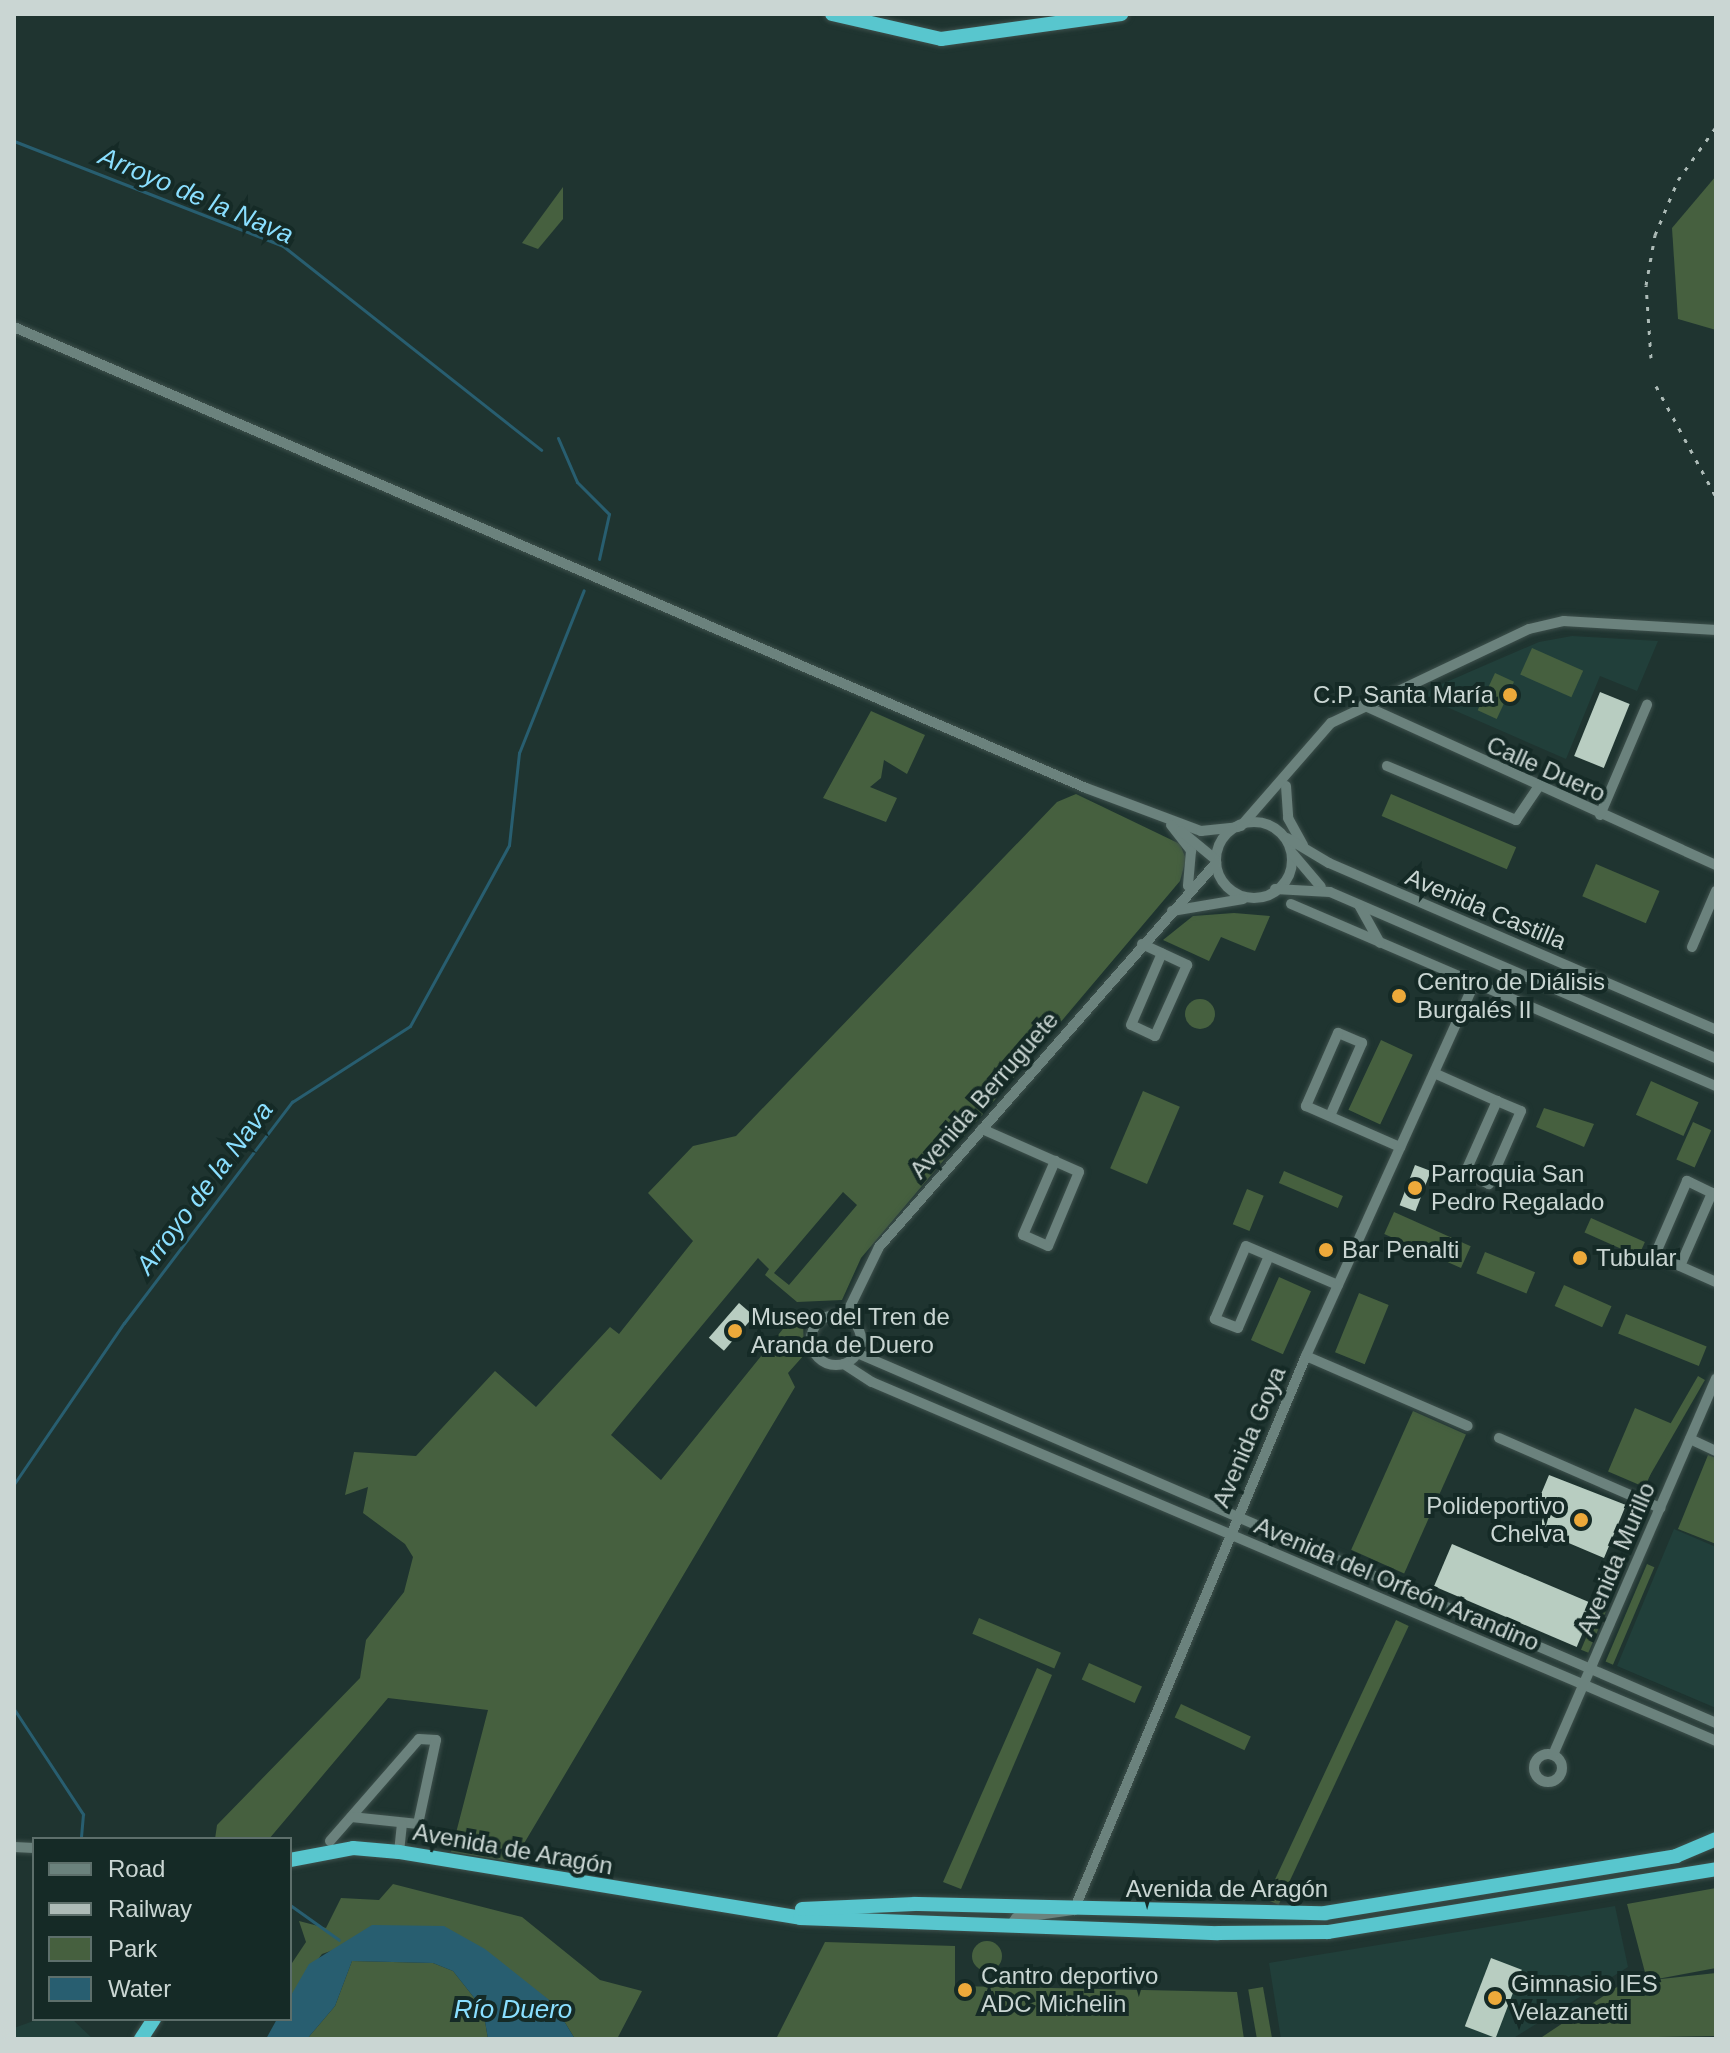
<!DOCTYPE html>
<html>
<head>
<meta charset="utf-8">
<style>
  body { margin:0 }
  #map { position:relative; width:1730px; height:2053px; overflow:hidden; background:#1f3430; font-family:Arial,sans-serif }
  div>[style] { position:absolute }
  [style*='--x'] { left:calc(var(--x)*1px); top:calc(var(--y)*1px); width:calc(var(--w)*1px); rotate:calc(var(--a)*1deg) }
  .built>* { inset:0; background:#213f3a }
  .green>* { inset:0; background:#46603f; transform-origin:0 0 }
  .round { border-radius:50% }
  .water>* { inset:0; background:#285e70 }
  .stream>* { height:3px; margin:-1.5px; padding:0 1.5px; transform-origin:1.5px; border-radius:1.5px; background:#285e70 }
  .building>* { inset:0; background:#b8cdc1; transform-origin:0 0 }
  .roads { filter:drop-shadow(0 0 2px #3e504c) drop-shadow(0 0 2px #3e504c) }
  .minor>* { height:10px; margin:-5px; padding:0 5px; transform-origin:5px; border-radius:5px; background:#6b827d }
  .minor>.ring { margin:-5px; padding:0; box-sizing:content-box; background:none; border:10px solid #6b827d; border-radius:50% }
  .highway>* { height:14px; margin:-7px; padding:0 7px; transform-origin:7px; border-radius:7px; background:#58c6ce }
  .rail>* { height:3px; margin-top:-1.5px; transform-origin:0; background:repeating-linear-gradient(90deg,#adbbb7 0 4px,transparent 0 12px) }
  .dots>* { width:22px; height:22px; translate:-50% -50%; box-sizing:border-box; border:4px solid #152a26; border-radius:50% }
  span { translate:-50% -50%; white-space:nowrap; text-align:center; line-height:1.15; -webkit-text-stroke:8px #152a26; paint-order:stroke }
  .poi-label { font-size:24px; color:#cad6d3 }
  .right { translate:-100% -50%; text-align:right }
  .left { translate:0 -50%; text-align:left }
  .street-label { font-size:24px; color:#cad6d3 }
  .water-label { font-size:26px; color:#8adfff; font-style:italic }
  .frame { position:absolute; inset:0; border:16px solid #cad6d3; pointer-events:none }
  .legend { position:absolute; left:32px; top:1837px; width:260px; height:184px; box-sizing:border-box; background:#152a26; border:2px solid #5d6f6b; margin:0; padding:10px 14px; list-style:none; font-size:24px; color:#cad6d3 }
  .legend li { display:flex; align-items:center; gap:16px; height:40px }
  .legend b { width:40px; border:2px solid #5d6f6b }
</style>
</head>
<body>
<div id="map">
  <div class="built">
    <i style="clip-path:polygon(1572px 636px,1658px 641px,1637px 691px,1600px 676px,1566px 759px,1426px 698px,1430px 689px,1539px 642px)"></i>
    <i style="clip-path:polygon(1674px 1529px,1716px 1547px,1716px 1708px,1617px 1666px)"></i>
    <i style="clip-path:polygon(1615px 1906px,1628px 1967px,1512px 2039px,1281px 2039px,1269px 1963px)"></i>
    <i style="clip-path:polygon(39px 2019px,72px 2019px,93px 2039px,14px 2039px,14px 2028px)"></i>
  </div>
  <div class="green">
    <i style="clip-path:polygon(1716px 176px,1716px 330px,1678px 319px,1672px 228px)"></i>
    <i style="clip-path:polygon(563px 187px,563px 219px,538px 249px,522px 243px)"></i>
    <i style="left:1532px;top:648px;width:56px;height:29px;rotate:24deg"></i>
    <i style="left:1495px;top:673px;width:21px;height:41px;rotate:25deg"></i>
    <i style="clip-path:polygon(871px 711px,925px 735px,907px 774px,884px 760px,881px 778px,870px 787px,897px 798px,886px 822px,823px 798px)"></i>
    <i style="clip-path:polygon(evenodd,1076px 794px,1180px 844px,1186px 859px,1180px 881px,861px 1258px,842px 1300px,797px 1302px,765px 1275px,769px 1269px,758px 1258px,611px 1435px,661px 1480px,795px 1314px,803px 1316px,804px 1355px,788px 1373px,795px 1387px,513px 1862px,451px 1852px,488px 1710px,388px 1698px,269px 1839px,215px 1839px,217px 1825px,360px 1678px,366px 1640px,404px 1592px,413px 1557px,405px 1544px,363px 1513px,368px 1487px,345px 1495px,354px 1452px,416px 1456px,495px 1371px,536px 1407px,610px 1327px,619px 1334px,693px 1241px,648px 1193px,693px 1146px,736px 1136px,1057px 802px,1076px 794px,843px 1192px,857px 1205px,789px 1285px,774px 1273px,843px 1192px)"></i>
    <i style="left:1391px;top:794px;width:136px;height:24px;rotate:23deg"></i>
    <i style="left:1596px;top:864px;width:69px;height:35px;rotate:23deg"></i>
    <i style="clip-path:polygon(1234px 913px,1270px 916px,1255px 951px,1221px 937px,1209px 961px,1163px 940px,1193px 916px)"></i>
    <i class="round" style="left:1185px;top:999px;width:30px;height:30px"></i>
    <i style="left:1381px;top:1040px;width:35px;height:77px;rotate:25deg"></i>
    <i style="left:1651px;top:1081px;width:52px;height:37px;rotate:24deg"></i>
    <i style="left:1143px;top:1091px;width:40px;height:84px;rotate:23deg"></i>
    <i style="clip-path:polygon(1544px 1108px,1594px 1124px,1584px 1147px,1536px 1127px)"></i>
    <i style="left:1693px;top:1122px;width:20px;height:41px;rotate:24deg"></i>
    <i style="left:1284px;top:1171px;width:64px;height:13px;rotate:23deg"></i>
    <i style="left:1247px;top:1189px;width:18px;height:38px;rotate:22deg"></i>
    <i style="left:1394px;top:1212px;width:84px;height:24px;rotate:24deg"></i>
    <i style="left:1591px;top:1218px;width:59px;height:16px;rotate:24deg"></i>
    <i style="left:1485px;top:1252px;width:54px;height:23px;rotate:22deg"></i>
    <i style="left:1279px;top:1277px;width:35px;height:69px;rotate:24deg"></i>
    <i style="left:1564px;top:1285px;width:52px;height:23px;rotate:24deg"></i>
    <i style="left:1359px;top:1293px;width:32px;height:64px;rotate:22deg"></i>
    <i style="left:1626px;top:1314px;width:87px;height:21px;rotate:22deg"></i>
    <i style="left:1698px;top:1376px;width:8px;height:122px;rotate:30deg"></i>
    <i style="left:1635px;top:1408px;width:40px;height:69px;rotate:23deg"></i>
    <i style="left:1413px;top:1411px;width:58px;height:152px;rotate:24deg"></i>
    <i style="clip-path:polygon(1708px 1455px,1716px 1458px,1716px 1544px,1678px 1529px)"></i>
    <i style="left:1622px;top:1553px;width:8px;height:105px;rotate:23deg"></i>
    <i style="left:1647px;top:1564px;width:8px;height:106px;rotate:23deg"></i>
    <i style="left:979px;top:1618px;width:89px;height:17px;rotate:23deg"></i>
    <i style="left:1396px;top:1620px;width:14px;height:308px;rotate:25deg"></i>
    <i style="left:1089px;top:1663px;width:58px;height:18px;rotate:24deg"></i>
    <i style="clip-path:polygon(1037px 1668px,1052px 1675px,961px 1889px,943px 1882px)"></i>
    <i style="left:1181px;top:1704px;width:77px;height:15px;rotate:25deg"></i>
    <i style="clip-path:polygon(393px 1884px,522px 1917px,600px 1980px,642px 1991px,617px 2039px,575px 2039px,553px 2003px,444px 1927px,402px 1926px,322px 1954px,290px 1997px,290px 1966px,306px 1942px,299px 1921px,326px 1928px,341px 1898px,379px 1900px)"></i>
    <i style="clip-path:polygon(1716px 1888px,1716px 1968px,1652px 1980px,1716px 1973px,1716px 2036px,1539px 2039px,1629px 1979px,1647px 1980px,1627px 1904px)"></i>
    <i class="round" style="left:972px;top:1941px;width:30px;height:30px"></i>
    <i style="clip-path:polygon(825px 1942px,955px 1946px,955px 1986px,1237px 1992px,1244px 2039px,776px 2039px)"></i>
    <i style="clip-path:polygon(352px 1961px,433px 1963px,453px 1971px,483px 2009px,488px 2039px,307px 2039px,335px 2006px)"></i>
    <i style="left:1263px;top:1987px;width:53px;height:15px;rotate:80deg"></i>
  </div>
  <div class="water">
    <i style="clip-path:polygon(372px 1925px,444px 1926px,485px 1949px,553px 2003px,575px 2039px,488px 2039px,483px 2009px,453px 1971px,433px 1963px,352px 1961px,335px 2006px,307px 2039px,266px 2039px,277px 2019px,290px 2019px,290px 1997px,309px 1964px)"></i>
  </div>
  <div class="stream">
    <i style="--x:14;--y:141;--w:289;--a:21.3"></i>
    <i style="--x:283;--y:246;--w:329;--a:38.3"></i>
    <i style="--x:558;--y:438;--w:48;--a:66.6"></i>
    <i style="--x:577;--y:482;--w:45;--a:45"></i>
    <i style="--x:609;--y:514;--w:46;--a:102.5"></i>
    <i style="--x:14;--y:1484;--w:195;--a:-55.7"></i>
    <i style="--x:124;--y:1323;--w:278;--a:-52.8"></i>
    <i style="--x:292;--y:1102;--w:140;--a:-32.8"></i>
    <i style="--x:410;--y:1026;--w:206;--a:-61.3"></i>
    <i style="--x:509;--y:845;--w:93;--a:-83.8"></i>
    <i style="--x:519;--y:753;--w:175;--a:-68.3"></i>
    <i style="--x:14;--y:1709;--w:126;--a:56.7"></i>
    <i style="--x:83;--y:1814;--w:23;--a:95"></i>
    <i style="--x:290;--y:1905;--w:60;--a:35.5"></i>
  </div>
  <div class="building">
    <i style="left:1600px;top:692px;width:32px;height:69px;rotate:22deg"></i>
    <i style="left:1415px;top:1165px;width:17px;height:43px;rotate:21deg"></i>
    <i style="left:739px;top:1303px;width:20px;height:46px;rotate:41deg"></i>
    <i style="clip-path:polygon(1549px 1475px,1626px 1505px,1604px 1558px,1538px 1530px,1546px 1511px,1536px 1506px)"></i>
    <i style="left:1452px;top:1544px;width:155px;height:46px;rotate:23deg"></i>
    <i style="left:1491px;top:1958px;width:33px;height:73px;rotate:21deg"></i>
  </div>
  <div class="roads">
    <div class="minor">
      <i style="--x:14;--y:327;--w:1167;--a:23.27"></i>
      <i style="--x:1086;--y:788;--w:123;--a:20.5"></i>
      <i style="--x:1201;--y:831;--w:37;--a:-6"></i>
      <i style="--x:1363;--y:705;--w:388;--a:24.4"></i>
      <i style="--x:1387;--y:766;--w:140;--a:22.7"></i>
      <i style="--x:1516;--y:820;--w:40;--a:-56"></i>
      <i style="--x:1286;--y:786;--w:32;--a:86"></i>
      <i style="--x:1288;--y:818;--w:31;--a:61"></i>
      <i style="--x:1600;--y:815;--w:120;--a:-66.9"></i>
      <i class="ring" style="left:1216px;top:822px;width:66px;height:66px"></i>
      <i style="--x:1171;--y:825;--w:33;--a:52"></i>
      <i style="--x:1191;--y:851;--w:35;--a:95"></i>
      <i style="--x:1241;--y:826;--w:137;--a:-48.9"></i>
      <i style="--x:1331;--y:723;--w:219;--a:-25.4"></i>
      <i style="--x:1529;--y:629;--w:36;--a:-13"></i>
      <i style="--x:1564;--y:621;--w:152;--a:3.4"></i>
      <i style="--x:1181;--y:831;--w:45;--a:39.6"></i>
      <i style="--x:1287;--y:838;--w:49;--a:30.8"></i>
      <i style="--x:1329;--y:863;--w:421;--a:23.3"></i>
      <i style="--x:1293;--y:854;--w:43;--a:49.7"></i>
      <i style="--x:1275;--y:889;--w:55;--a:3.1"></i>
      <i style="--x:1330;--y:892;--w:420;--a:23.3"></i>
      <i style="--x:1291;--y:904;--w:462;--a:23.2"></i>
      <i style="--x:1359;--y:905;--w:43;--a:61.1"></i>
      <i style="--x:1172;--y:911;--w:72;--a:-9.6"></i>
      <i style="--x:1142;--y:944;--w:50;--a:25"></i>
      <i style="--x:1187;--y:965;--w:78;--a:114.3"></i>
      <i style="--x:1155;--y:1036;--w:26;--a:-155"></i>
      <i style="--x:1131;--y:1025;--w:78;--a:-66.7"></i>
      <i style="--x:1692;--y:947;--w:61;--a:-66.8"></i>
      <i style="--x:1434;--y:1073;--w:69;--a:24"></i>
      <i style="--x:1497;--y:1101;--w:26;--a:23"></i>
      <i style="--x:1521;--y:1111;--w:80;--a:113.7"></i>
      <i style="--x:1489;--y:1184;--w:26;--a:-155"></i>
      <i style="--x:1465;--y:1173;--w:79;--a:-66"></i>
      <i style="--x:1330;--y:1116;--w:80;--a:-66.3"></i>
      <i style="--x:1362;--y:1043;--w:26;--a:-157"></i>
      <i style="--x:1338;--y:1033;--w:80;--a:113.7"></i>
      <i style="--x:1306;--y:1106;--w:103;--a:23.6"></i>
      <i style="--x:982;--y:1129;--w:106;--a:23.9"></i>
      <i style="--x:1079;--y:1172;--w:80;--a:112.7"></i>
      <i style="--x:1048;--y:1246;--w:27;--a:-156"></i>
      <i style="--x:1023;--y:1235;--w:81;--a:-66.6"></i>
      <i style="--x:1269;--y:1256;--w:78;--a:113.3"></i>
      <i style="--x:1238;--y:1328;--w:25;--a:-159"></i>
      <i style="--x:1215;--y:1319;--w:79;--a:-67"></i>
      <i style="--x:1246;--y:1246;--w:100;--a:23"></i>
      <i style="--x:1680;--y:1266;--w:80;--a:-66.3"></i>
      <i style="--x:1712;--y:1193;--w:28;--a:-154"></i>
      <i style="--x:1687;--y:1181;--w:81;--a:113.4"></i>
      <i style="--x:1655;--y:1255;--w:67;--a:23.9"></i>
      <i class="ring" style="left:811px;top:1315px;width:40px;height:40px"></i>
      <i style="--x:845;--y:1317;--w:78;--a:-64.1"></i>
      <i style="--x:879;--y:1247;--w:511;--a:-48.73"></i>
      <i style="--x:857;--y:1353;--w:935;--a:23.3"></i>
      <i style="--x:1306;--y:1356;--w:176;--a:23.4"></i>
      <i style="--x:844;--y:1364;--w:33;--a:33"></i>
      <i style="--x:872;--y:1382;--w:917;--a:23.04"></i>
      <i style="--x:1499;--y:1438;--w:176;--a:23.5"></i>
      <i style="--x:1690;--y:1439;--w:29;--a:25"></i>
      <i class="ring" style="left:1534px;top:1754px;width:18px;height:18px"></i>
      <i style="--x:1553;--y:1755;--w:410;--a:-66.6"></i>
      <i style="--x:330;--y:1841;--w:135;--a:-48.9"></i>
      <i style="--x:419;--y:1739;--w:17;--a:3"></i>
      <i style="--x:436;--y:1740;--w:86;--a:102.1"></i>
      <i style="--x:418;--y:1824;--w:67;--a:-174"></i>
      <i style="--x:14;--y:1847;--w:20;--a:3"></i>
      <i style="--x:399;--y:1852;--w:28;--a:-84"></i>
      <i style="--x:1011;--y:1925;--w:9;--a:-54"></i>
      <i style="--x:1016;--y:1918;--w:59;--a:-7.9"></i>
      <i style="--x:1074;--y:1910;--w:601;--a:-67.28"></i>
      <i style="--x:1306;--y:1356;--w:406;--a:-65.7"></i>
    </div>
    <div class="highway">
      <i style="--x:832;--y:14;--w:112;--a:12.9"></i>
      <i style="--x:941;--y:39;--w:182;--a:-7.9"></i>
      <i style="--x:290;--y:1860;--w:64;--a:-10.8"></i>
      <i style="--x:353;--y:1848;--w:46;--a:5"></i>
      <i style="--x:399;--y:1852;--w:406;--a:9.3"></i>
      <i style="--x:800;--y:1918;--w:418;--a:2.1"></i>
      <i style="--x:1218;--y:1933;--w:110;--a:-0.5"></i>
      <i style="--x:1328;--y:1932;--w:393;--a:-9.2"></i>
      <i style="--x:802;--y:1909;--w:113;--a:-2.5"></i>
      <i style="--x:915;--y:1904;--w:410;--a:1.3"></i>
      <i style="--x:1325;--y:1913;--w:356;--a:-9.2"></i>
      <i style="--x:1676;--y:1856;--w:43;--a:-23"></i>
      <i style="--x:141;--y:2039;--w:24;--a:-57"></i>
    </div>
  </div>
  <div class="rail">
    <i style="--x:1651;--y:358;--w:73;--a:-93.9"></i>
    <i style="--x:1646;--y:285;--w:51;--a:-79.8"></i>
    <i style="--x:1655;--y:235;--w:60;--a:-67.3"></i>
    <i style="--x:1678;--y:180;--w:65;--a:-54.4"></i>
    <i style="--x:1656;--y:386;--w:126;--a:61.6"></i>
  </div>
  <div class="dots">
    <i style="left:1510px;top:695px;background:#eca93a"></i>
    <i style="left:1399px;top:996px;background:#eca93a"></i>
    <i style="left:1415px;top:1188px;background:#eca93a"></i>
    <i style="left:1326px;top:1250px;background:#eca93a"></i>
    <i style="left:1580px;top:1258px;background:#eca93a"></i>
    <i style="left:735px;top:1331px;background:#eca93a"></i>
    <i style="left:1581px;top:1520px;background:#eca93a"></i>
    <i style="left:965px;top:1990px;background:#eca93a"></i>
    <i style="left:1495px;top:1998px;background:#eca93a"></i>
  </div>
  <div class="poi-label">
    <span class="right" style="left:1494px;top:695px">C.P. Santa María</span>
    <span class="left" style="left:1417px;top:996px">Centro de Diálisis<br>Burgalés II</span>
    <span class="left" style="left:1431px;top:1188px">Parroquia San<br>Pedro Regalado</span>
    <span class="left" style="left:1342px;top:1250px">Bar Penalti</span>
    <span class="left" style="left:1596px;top:1258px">Tubular</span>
    <span class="left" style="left:751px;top:1331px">Museo del Tren de<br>Aranda de Duero</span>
    <span class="right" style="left:1565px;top:1520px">Polideportivo<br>Chelva</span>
    <span class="left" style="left:981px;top:1990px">Cantro deportivo<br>ADC Michelin</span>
    <span class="left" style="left:1511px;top:1998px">Gimnasio IES<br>Velazanetti</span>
  </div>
  <div class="street-label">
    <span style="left:1546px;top:769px;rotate:24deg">Calle Duero</span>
    <span style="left:1486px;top:909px;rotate:23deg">Avenida Castilla</span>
    <span style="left:984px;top:1095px;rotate:-49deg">Avenida Berruguete</span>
    <span style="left:1249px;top:1437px;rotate:-67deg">Avenida Goya</span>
    <span style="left:1616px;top:1559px;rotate:-67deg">Avenida Murillo</span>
    <span style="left:1397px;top:1584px;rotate:23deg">Avenida del Orfeón Arandino</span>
    <span style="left:513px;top:1849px;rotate:10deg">Avenida de Aragón</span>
    <span style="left:1227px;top:1889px">Avenida de Aragón</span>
  </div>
  <div class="water-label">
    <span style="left:196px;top:196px;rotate:23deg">Arroyo de la Nava</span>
    <span style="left:205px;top:1188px;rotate:-53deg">Arroyo de la Nava</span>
    <span style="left:513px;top:2010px">Río Duero</span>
  </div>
  <div class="frame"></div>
  <ul class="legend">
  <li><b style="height:10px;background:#6b827d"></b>Road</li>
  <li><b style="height:10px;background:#adbbb7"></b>Railway</li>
  <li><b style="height:22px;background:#46603f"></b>Park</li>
  <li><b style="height:22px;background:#285e70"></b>Water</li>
  </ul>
</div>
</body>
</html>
